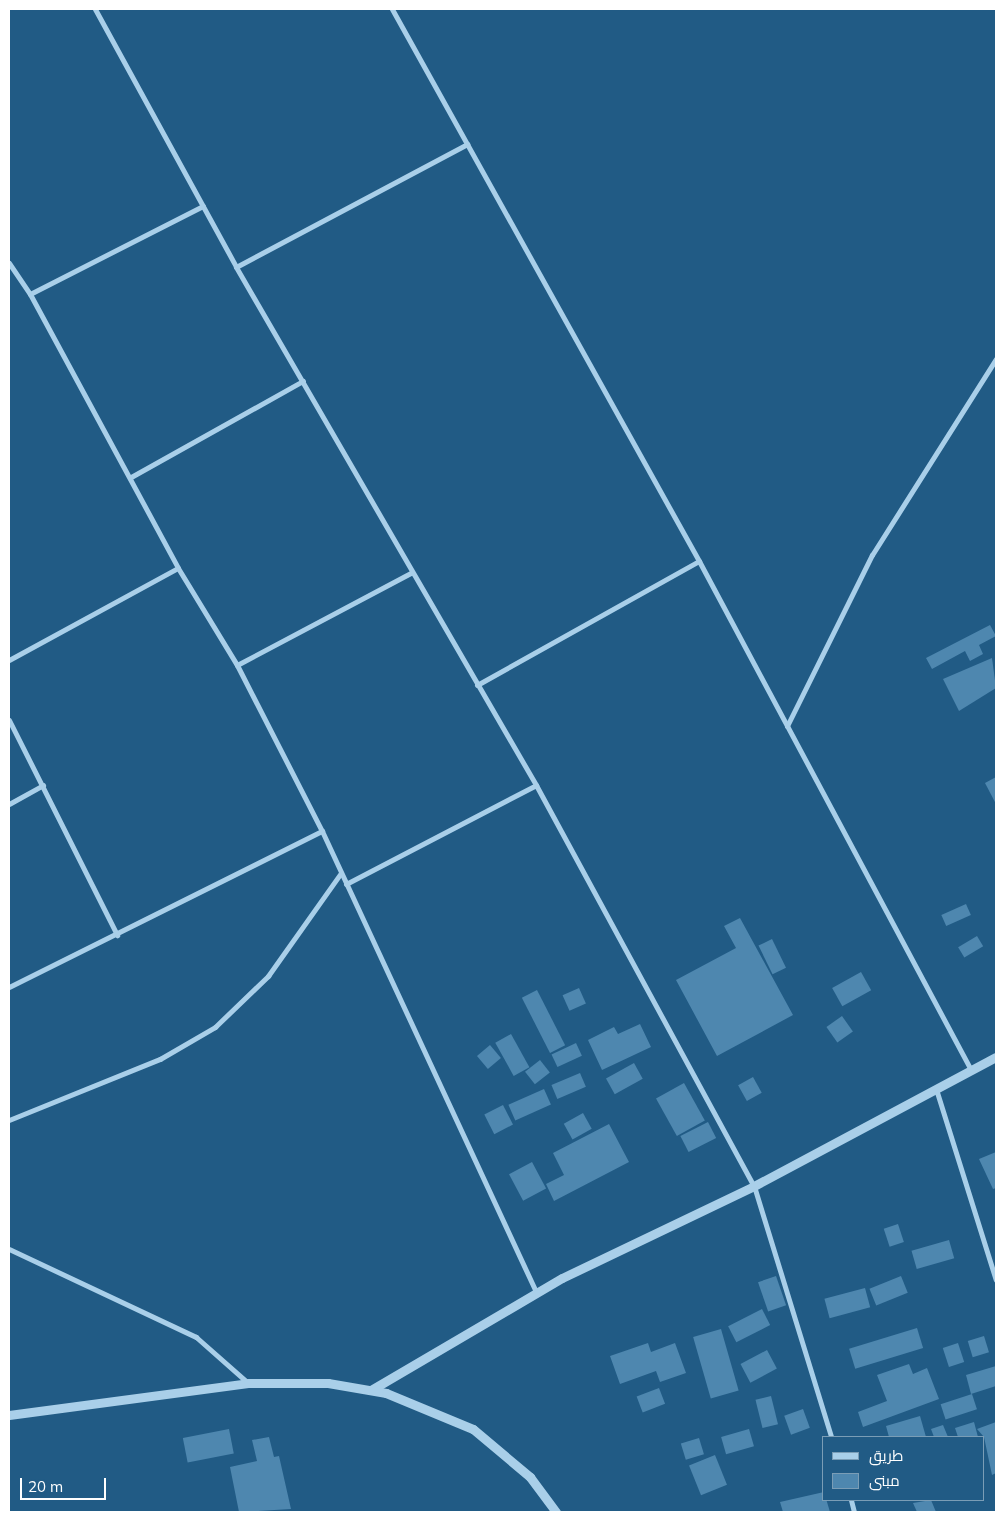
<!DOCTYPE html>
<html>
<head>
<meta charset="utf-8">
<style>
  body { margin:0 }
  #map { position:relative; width:1005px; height:1521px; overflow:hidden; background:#215b85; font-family:Mulish,Cairo,sans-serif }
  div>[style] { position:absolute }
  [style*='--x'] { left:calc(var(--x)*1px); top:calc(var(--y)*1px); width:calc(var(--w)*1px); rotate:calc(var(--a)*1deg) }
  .building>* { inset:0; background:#4e87af; transform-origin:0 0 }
  .minor>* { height:5px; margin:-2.5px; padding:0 2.5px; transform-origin:2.5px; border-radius:2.5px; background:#a9cfe9 }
  .tertiary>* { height:9px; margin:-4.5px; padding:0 4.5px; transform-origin:4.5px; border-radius:4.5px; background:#a9cfe9 }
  span { translate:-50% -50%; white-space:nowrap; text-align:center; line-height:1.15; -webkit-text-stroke:4px #215b85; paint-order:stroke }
  .frame { position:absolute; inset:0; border:10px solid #fff; pointer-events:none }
  .legend { position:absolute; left:822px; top:1436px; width:162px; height:65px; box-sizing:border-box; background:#215b85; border:1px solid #7a9db6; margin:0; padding:6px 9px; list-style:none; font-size:15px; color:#fff }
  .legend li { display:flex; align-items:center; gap:10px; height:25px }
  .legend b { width:25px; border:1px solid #7a9db6 }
  .scale { position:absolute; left:20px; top:1478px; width:86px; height:22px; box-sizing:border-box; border:2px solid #fff; border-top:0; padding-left:6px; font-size:15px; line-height:18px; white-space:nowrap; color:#fff; -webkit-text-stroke:4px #215b85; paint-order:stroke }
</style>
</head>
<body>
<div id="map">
  <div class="building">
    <i style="clip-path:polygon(990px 625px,996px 636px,979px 645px,983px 654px,970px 661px,965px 651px,932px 669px,926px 658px)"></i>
    <i style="clip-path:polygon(992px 658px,996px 688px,959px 711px,943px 679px)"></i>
    <i style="clip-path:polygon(996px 777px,996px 804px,985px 783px)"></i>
    <i style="left:966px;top:904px;width:12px;height:27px;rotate:66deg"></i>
    <i style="clip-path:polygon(740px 918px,793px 1015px,717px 1056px,676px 980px,736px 948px,724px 926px)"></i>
    <i style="left:977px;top:936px;width:12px;height:22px;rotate:59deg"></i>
    <i style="left:772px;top:939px;width:32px;height:15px;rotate:64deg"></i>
    <i style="left:861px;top:972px;width:21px;height:33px;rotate:61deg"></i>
    <i style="left:579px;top:988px;width:17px;height:18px;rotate:66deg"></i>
    <i style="left:537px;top:990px;width:62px;height:17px;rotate:63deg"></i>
    <i style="left:842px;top:1016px;width:19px;height:19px;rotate:55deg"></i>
    <i style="clip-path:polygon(640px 1024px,651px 1047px,602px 1070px,588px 1040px,614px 1027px,618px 1034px)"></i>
    <i style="left:511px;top:1034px;width:38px;height:18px;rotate:61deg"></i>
    <i style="left:576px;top:1043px;width:14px;height:27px;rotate:65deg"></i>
    <i style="left:490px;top:1045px;width:17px;height:17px;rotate:50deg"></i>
    <i style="left:540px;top:1060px;width:16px;height:19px;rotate:52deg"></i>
    <i style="left:634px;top:1063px;width:18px;height:32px;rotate:61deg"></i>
    <i style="left:580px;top:1073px;width:15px;height:31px;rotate:67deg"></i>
    <i style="left:753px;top:1077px;width:18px;height:17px;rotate:61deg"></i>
    <i style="left:684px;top:1083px;width:43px;height:32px;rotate:61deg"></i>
    <i style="left:544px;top:1089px;width:17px;height:39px;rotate:66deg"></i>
    <i style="left:503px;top:1105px;width:22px;height:21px;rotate:63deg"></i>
    <i style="left:583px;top:1113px;width:18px;height:22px;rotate:61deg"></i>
    <i style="left:708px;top:1122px;width:18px;height:31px;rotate:63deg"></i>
    <i style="clip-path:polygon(609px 1124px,629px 1162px,554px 1201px,546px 1184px,564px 1175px,553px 1153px)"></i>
    <i style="clip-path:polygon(996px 1152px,996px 1188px,993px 1189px,979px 1159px)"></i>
    <i style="left:532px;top:1162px;width:30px;height:26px;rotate:62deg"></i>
    <i style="left:898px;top:1224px;width:19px;height:15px;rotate:72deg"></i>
    <i style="left:949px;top:1240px;width:19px;height:39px;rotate:74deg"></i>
    <i style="left:776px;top:1276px;width:31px;height:19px;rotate:71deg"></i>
    <i style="left:901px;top:1276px;width:18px;height:34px;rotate:68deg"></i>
    <i style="left:865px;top:1288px;width:20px;height:42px;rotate:75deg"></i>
    <i style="left:762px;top:1309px;width:18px;height:38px;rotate:63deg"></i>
    <i style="left:917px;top:1328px;width:21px;height:71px;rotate:73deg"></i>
    <i style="left:721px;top:1329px;width:64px;height:29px;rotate:74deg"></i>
    <i style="left:984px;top:1336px;width:17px;height:17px;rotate:73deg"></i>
    <i style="clip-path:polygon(648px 1343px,651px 1352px,675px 1343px,686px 1373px,660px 1382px,656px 1371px,620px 1384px,610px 1356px)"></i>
    <i style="left:958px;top:1343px;width:20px;height:16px;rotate:72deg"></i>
    <i style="left:767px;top:1350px;width:21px;height:30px;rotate:62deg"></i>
    <i style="clip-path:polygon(909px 1364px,913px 1374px,927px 1368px,939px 1399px,863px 1427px,858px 1412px,887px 1401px,877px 1375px)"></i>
    <i style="clip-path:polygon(996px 1366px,996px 1386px,971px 1394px,966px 1375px)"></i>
    <i style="left:659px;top:1388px;width:17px;height:24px;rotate:69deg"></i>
    <i style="left:972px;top:1394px;width:16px;height:33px;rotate:72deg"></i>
    <i style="left:771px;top:1396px;width:29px;height:16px;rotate:76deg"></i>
    <i style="left:803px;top:1409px;width:20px;height:20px;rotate:70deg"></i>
    <i style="clip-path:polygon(920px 1416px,926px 1437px,889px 1437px,886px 1426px)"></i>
    <i style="clip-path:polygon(974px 1422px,978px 1437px,958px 1437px,955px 1428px)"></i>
    <i style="clip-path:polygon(996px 1422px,996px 1473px,992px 1475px,984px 1437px,977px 1429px)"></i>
    <i style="clip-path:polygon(943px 1425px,948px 1437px,934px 1437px,931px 1429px)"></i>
    <i style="left:229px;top:1429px;width:25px;height:47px;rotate:79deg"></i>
    <i style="left:749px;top:1429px;width:18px;height:29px;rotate:74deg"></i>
    <i style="clip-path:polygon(269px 1437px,274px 1457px,279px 1456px,291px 1509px,239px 1512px,230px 1467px,257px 1461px,252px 1440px)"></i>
    <i style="left:699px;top:1438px;width:17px;height:19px;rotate:73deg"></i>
    <i style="left:715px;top:1455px;width:32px;height:28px;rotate:68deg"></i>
    <i style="clip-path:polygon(824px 1492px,830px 1512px,783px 1512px,780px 1502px)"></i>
    <i style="clip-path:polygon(931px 1500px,936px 1512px,917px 1512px,913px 1503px)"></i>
  </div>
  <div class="minor">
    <i style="--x:95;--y:9;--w:294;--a:61.3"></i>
    <i style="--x:236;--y:267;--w:599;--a:59.92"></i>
    <i style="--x:536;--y:785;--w:456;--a:61.5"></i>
    <i style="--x:754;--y:1186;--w:263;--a:72.9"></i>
    <i style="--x:392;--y:9;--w:632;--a:60.92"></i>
    <i style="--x:699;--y:561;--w:577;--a:61.88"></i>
    <i style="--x:9;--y:263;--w:37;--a:56"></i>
    <i style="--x:30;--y:294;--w:311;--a:61.6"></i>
    <i style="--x:178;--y:568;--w:114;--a:58.7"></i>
    <i style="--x:237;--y:665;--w:186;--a:62.9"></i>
    <i style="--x:322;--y:831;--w:510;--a:65.09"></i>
    <i style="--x:236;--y:267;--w:262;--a:-28"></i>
    <i style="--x:30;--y:294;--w:194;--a:-27"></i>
    <i style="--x:131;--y:477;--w:197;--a:-29.2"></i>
    <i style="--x:9;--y:660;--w:192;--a:-28.6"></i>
    <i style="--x:237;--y:665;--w:197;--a:-27.9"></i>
    <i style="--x:477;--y:685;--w:254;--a:-29.2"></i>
    <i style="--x:9;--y:720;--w:241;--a:63.3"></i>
    <i style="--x:787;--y:726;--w:191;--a:-63.6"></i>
    <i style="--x:872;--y:555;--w:232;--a:-57.7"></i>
    <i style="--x:9;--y:804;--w:39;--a:-29"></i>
    <i style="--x:346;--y:884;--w:214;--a:-27.5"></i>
    <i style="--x:9;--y:987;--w:350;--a:-26.5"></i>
    <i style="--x:936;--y:1089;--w:200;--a:72.6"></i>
    <i style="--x:9;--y:1120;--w:163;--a:-22"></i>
    <i style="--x:160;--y:1059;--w:64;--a:-30.2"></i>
    <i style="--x:215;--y:1027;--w:74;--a:-43.9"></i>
    <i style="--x:268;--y:976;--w:126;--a:-54.7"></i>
    <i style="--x:9;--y:1249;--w:207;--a:25.2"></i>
    <i style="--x:196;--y:1337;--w:69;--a:41.5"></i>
    <i style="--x:851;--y:1500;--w:12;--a:76"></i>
  </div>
  <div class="tertiary">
    <i style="--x:371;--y:1390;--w:221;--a:-30.4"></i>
    <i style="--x:562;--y:1278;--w:213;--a:-25.6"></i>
    <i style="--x:754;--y:1186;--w:274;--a:-28.1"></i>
    <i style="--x:9;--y:1415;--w:241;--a:-7.6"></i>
    <i style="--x:248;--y:1383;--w:80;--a:0"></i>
    <i style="--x:328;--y:1383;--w:59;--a:9.8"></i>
    <i style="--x:386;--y:1393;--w:94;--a:22.5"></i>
    <i style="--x:473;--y:1429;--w:75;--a:40.1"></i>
    <i style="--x:530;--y:1477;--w:44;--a:53.4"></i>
  </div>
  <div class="frame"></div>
  <ul class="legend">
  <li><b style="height:6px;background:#a9cfe9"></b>طريق</li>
  <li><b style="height:14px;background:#4e87af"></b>مبنى</li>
  </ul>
  <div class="scale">20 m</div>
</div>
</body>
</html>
